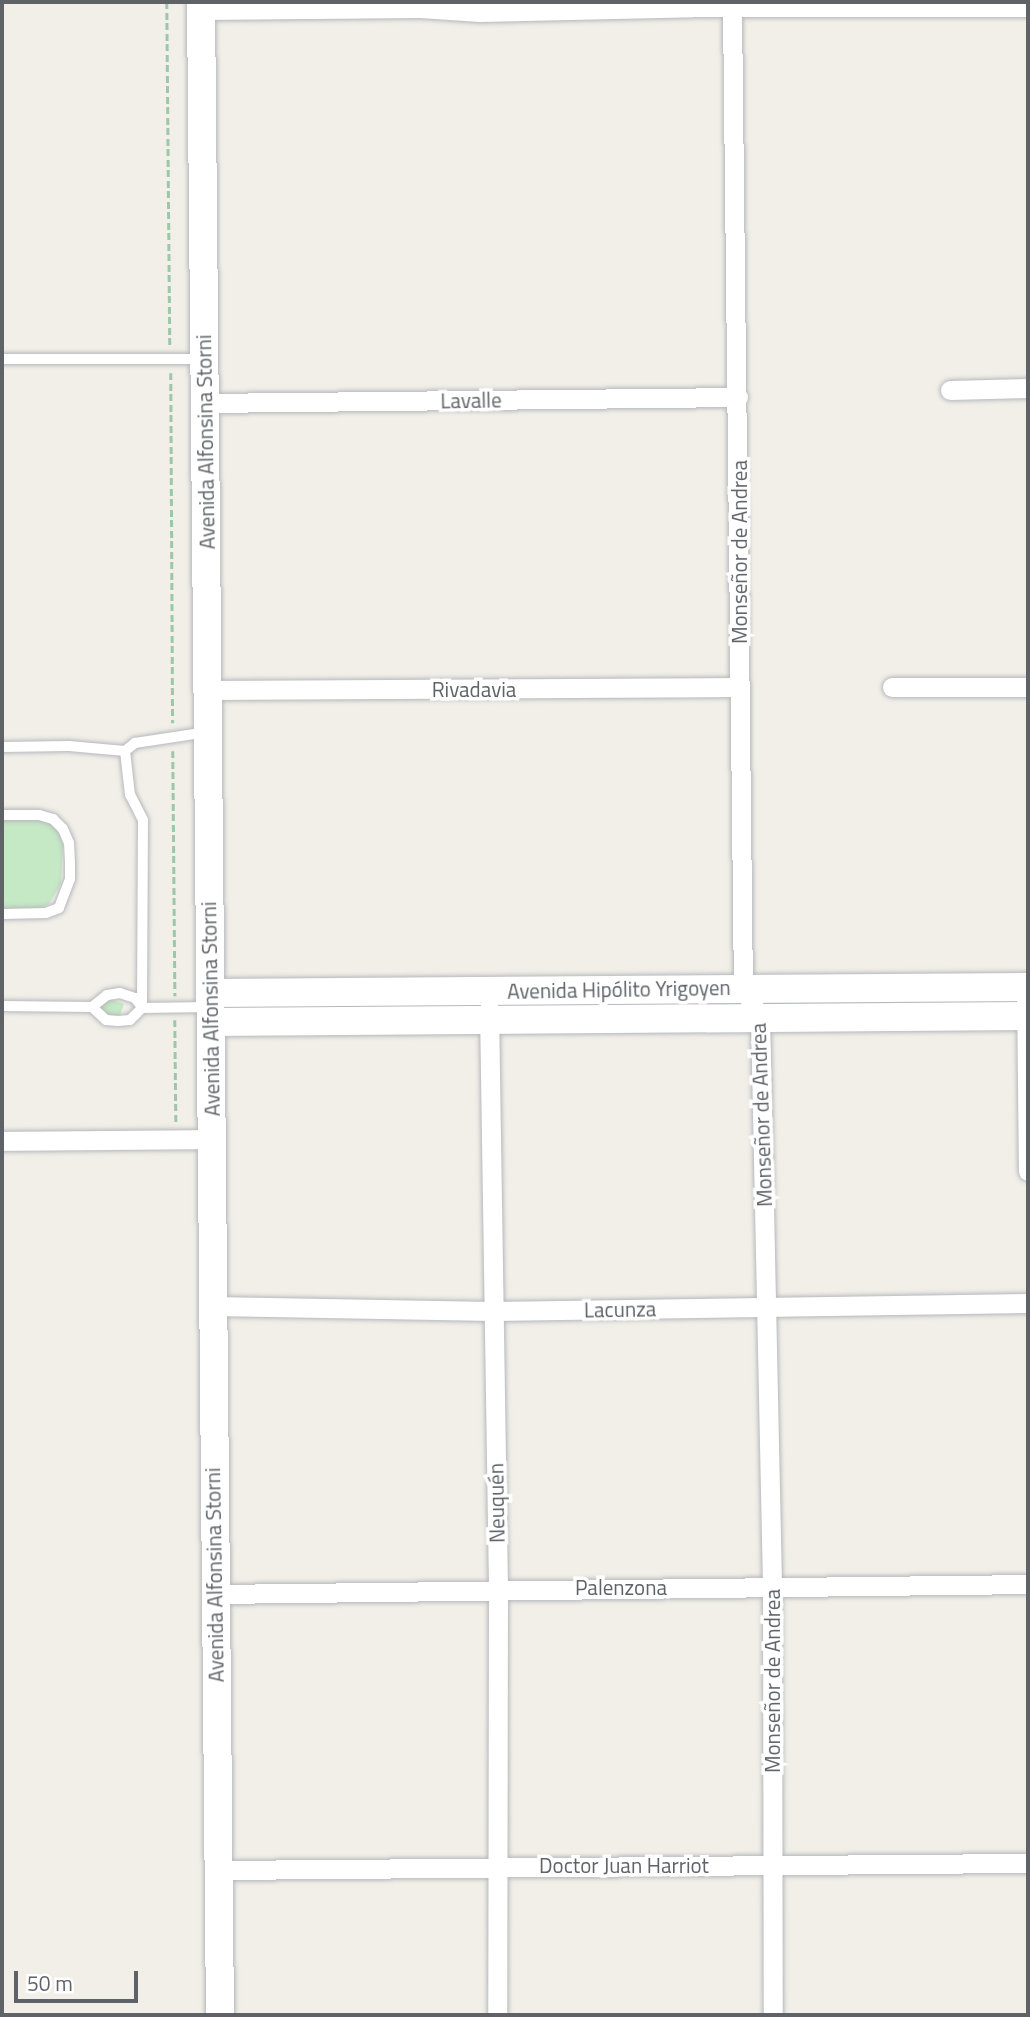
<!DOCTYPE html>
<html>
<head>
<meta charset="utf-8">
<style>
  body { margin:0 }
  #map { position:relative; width:1030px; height:2017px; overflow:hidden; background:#f1efe8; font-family:"Titillium Web",sans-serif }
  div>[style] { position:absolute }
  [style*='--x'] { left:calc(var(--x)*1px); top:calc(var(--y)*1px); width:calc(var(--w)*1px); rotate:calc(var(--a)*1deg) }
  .green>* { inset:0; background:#c5e8c5 }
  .path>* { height:2.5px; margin-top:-1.25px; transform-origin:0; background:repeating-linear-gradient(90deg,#9cc7a9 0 7px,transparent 0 10.5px) }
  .roads { filter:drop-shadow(0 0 2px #b5b8bc) drop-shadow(0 0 2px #b5b8bc) }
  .service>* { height:10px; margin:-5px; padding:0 5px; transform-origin:5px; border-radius:5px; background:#fff }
  .minor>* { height:19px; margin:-9.5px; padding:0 9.5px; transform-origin:9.5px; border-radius:9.5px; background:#fff }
  .secondary>* { height:28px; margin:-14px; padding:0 14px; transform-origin:14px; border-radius:14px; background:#fff }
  span { translate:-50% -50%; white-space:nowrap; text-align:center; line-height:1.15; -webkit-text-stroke:7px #fff; paint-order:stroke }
  .street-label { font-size:21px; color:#5f6368 }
  .frame { position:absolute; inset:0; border:4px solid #5f6368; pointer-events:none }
  .scale { position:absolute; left:14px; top:1971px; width:124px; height:32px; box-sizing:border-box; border:4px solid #5f6368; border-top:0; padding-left:9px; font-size:21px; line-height:24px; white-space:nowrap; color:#5f6368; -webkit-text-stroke:5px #fff; paint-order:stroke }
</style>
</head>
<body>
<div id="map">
  <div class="green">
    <i style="clip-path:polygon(2px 819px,35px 819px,47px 822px,58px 831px,63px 844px,61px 884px,49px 904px,38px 909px,2px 909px)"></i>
    <i style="clip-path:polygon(113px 1000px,124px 1004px,120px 1015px,109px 1015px,101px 1010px,104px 1002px)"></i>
  </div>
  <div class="path">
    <i style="--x:167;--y:2;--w:343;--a:89.5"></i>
    <i style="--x:171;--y:373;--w:350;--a:89.7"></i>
    <i style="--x:173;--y:751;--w:245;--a:89.5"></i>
    <i style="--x:175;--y:1020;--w:102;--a:89.4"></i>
  </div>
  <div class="roads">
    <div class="service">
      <i style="--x:2;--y:359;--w:199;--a:0"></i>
      <i style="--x:2;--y:747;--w:67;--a:-0.9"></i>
      <i style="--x:69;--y:746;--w:56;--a:5.1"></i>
      <i style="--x:2;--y:815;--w:37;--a:0"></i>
      <i style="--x:39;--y:815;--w:15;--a:16"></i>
      <i style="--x:53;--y:819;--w:14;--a:45"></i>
      <i style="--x:63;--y:829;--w:15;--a:67"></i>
      <i style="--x:69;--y:843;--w:19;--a:87"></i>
      <i style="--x:70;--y:862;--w:17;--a:90"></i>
      <i style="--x:70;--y:879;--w:31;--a:111"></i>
      <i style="--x:59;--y:908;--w:14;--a:159"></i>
      <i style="--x:46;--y:913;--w:44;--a:178.7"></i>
      <i style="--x:2;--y:1006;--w:90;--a:0.6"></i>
      <i style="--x:142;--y:1007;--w:11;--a:-128"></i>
      <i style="--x:135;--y:998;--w:16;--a:-162"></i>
      <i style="--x:120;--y:993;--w:13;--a:171"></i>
      <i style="--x:107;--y:995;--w:19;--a:141"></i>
      <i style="--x:92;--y:1007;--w:19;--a:43"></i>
      <i style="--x:106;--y:1020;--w:12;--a:5"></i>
      <i style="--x:118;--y:1021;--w:12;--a:-5"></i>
      <i style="--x:130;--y:1020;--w:17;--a:-45"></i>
      <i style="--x:142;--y:1008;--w:68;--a:-0.8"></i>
      <i style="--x:142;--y:1008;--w:188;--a:-89.7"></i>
      <i style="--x:143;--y:820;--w:28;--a:-117"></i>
      <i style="--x:130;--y:795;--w:44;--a:-96.5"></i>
      <i style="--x:125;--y:751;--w:13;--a:-39"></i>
      <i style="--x:135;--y:743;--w:73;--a:-8.7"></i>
    </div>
    <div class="minor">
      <i style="--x:732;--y:8;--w:980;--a:89.36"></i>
      <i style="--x:743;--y:988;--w:34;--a:60"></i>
      <i style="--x:760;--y:1017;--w:570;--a:88.79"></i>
      <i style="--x:772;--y:1587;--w:428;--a:89.9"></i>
      <i style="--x:201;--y:10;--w:219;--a:-0.5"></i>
      <i style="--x:420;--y:8;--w:60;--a:3.8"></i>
      <i style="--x:480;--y:12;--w:213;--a:-1.3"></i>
      <i style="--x:693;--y:7;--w:335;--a:0"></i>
      <i style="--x:950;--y:390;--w:78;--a:-1.5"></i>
      <i style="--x:204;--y:403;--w:534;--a:-0.64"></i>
      <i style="--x:892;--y:687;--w:136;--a:0"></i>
      <i style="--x:207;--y:690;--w:533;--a:-0.32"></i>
      <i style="--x:1026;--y:987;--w:184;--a:89.4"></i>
      <i style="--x:489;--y:1009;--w:579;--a:89.11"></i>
      <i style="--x:498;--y:1588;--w:427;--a:90.1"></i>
      <i style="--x:2;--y:1141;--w:210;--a:-0.5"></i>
      <i style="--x:212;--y:1306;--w:281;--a:1"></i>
      <i style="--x:493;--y:1311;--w:535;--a:-0.86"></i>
      <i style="--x:214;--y:1594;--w:814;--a:-0.7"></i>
      <i style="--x:219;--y:1870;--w:809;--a:-0.5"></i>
    </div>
    <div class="secondary">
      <i style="--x:201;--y:2;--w:2013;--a:89.46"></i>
      <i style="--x:210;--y:993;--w:818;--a:-0.42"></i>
      <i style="--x:211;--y:1022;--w:817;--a:-0.42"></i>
    </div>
  </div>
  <div class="street-label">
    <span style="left:471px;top:400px;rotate:-1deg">Lavalle</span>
    <span style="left:205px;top:442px;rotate:-91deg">Avenida Alfonsina Storni</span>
    <span style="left:739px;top:552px;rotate:-90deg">Monseñor de Andrea</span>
    <span style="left:474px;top:689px">Rivadavia</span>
    <span style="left:619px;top:989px;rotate:-1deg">Avenida Hipólito Yrigoyen</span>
    <span style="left:210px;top:1009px;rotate:-91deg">Avenida Alfonsina Storni</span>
    <span style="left:761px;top:1115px;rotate:-92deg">Monseñor de Andrea</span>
    <span style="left:620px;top:1309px;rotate:-1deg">Lacunza</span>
    <span style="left:496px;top:1503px;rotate:-91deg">Neuquén</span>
    <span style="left:214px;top:1575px;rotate:-91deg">Avenida Alfonsina Storni</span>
    <span style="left:621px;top:1587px">Palenzona</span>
    <span style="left:772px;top:1681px;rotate:-90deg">Monseñor de Andrea</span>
    <span style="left:624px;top:1865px">Doctor Juan Harriot</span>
  </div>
  <div class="frame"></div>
  <div class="scale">50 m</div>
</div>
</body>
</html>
